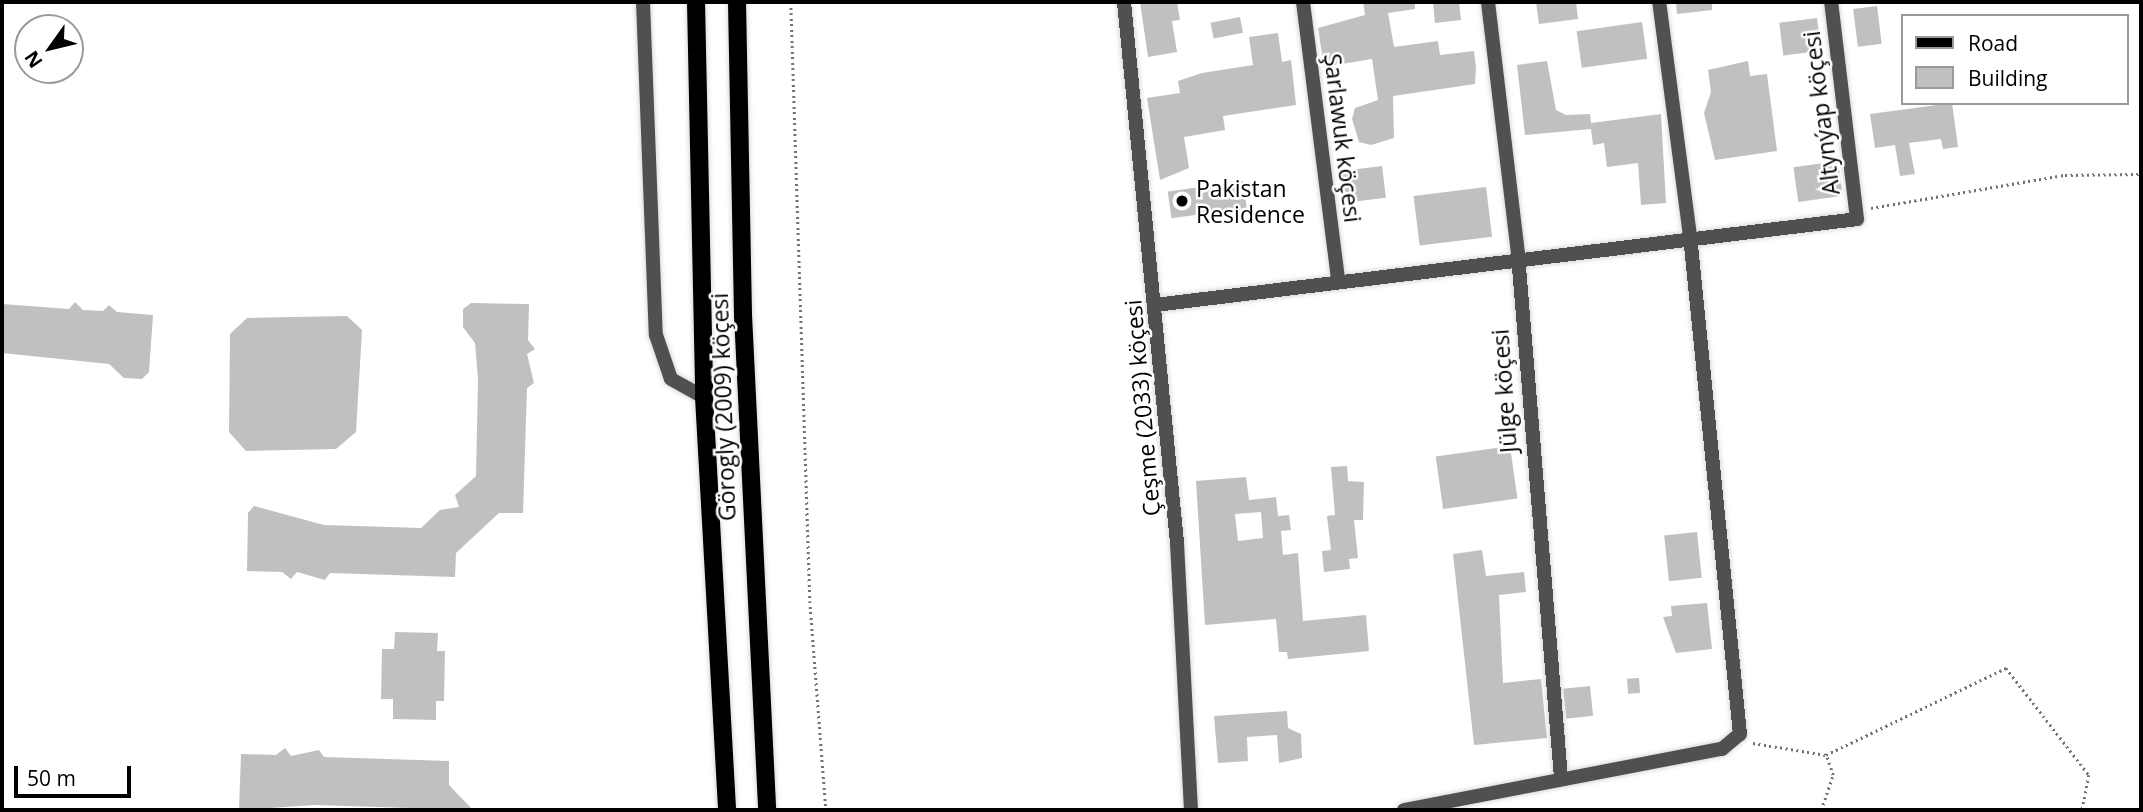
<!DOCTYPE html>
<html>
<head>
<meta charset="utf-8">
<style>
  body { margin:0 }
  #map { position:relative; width:2143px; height:812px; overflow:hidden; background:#fff; font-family:"Open Sans",sans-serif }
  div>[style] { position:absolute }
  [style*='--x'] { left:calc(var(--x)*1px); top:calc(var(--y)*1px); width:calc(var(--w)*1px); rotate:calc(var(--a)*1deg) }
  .building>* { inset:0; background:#c0c0c0; transform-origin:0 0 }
  .path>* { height:2.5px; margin-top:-1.25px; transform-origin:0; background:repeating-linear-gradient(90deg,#727272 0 2px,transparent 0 5.5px) }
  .roads { filter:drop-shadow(0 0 2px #dbdbdb) drop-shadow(0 0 2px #dbdbdb) }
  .street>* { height:14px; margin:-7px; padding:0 7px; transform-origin:7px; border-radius:7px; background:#505050 }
  .primary>* { height:18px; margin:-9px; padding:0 9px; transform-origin:9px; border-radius:9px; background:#000 }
  .dots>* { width:19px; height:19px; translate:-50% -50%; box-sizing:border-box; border:4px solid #fff; border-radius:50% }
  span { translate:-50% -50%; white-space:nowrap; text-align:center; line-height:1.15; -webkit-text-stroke:5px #fff; paint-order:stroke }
  .street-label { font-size:23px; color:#000 }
  .poi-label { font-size:23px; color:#000 }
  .left { translate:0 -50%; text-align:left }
  .frame { position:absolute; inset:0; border:4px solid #000; pointer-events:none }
  .legend { position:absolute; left:1901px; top:14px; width:228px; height:91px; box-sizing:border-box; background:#fff; border:2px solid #999; margin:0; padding:9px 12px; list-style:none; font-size:21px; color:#000 }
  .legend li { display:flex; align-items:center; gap:14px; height:35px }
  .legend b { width:35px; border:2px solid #999 }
  .north { position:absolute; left:14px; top:14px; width:70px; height:70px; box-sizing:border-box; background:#fff; border:2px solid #999; border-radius:50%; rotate:236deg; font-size:19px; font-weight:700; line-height:28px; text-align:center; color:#000 }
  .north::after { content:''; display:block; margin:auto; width:24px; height:32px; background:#000; clip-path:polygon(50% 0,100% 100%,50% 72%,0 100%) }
  .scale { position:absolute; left:14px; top:766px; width:117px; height:32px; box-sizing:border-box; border:4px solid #000; border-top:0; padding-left:9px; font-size:21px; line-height:24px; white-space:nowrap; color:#000; -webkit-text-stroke:5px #fff; paint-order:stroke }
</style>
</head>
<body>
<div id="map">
  <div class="building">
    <i style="clip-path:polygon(1140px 2px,1177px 2px,1180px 20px,1172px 21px,1177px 52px,1148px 57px)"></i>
    <i style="clip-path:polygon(1363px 2px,1415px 2px,1415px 9px,1388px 13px,1394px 47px,1438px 41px,1440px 55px,1474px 51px,1476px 68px,1475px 84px,1393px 96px,1394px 138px,1371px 145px,1359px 142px,1352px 119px,1355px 108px,1378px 100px,1372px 59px,1324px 67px,1318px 28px,1365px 15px)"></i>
    <i style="clip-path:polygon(1433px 2px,1459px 2px,1461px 20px,1435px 23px)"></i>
    <i style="clip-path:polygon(1536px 2px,1576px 2px,1578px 19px,1539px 24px)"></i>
    <i style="clip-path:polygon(1676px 2px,1712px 2px,1712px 10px,1677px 14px)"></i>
    <i style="left:1877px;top:6px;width:38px;height:24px;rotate:83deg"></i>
    <i style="left:1240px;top:17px;width:16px;height:30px;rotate:79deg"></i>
    <i style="left:1817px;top:18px;width:33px;height:38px;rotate:83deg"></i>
    <i style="left:1642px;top:22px;width:37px;height:66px;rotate:82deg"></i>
    <i style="clip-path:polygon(1278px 33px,1282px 62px,1291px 60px,1296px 105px,1223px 116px,1225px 130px,1184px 137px,1189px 168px,1160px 180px,1147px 98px,1180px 93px,1178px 81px,1202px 73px,1253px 65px,1249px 37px)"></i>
    <i style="clip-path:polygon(1547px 61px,1556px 110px,1566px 115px,1590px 114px,1591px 123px,1661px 114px,1666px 203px,1641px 205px,1638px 163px,1607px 167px,1604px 143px,1593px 145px,1591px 129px,1525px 135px,1517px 65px)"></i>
    <i style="clip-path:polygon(1748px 61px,1750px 76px,1767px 74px,1777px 151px,1715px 160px,1704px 113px,1711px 92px,1708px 70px)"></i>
    <i style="clip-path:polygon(1952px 103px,1958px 147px,1943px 149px,1941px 139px,1909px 143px,1915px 174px,1900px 176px,1895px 145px,1875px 148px,1870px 114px)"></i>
    <i style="left:1838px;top:161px;width:35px;height:45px;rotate:82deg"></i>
    <i style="left:1382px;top:166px;width:32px;height:43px;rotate:83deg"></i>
    <i style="left:1243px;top:181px;width:27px;height:76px;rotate:82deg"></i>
    <i style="left:1486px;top:187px;width:50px;height:73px;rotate:83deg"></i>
    <i style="clip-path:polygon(75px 302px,83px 310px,103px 311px,109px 305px,117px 312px,153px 315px,149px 372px,142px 379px,124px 378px,109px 364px,2px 353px,2px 304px,69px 309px)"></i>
    <i style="clip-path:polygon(471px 303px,529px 304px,528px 340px,535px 349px,527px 354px,534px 383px,527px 388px,523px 513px,499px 513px,456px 553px,455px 577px,330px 573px,325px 580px,297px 572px,291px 579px,282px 572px,247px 571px,248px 513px,254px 506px,324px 525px,421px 528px,440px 510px,459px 507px,455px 495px,476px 476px,478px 379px,475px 343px,463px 327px,463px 309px)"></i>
    <i style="clip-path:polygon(347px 316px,362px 330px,356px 432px,336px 449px,246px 451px,229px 432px,230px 334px,247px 318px)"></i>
    <i style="left:1510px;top:446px;width:53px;height:75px;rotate:82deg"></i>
    <i style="clip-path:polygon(1347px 466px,1348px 481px,1364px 482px,1363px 520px,1354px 520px,1358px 558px,1349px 559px,1350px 569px,1324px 572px,1322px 551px,1331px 550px,1327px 516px,1335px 515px,1331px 467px)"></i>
    <i style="clip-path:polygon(evenodd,1246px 477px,1249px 500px,1276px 497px,1278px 516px,1289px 515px,1291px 530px,1281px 531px,1283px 555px,1298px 553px,1303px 621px,1366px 615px,1369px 651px,1288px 659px,1287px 652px,1279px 652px,1276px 619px,1205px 625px,1196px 481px,1246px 477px,1261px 512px,1263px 538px,1238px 541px,1235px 514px,1261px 512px)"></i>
    <i style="left:1697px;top:532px;width:46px;height:33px;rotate:84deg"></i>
    <i style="clip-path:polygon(1482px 550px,1486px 576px,1524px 572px,1526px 592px,1499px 595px,1503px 683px,1541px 679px,1547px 738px,1474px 745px,1453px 554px)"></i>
    <i style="clip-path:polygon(1707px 603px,1712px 649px,1676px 653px,1663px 617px,1672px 616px,1671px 606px)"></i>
    <i style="clip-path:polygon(395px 632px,438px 633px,437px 651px,445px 651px,444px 701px,436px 701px,436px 720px,393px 719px,393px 699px,381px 699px,382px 649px,394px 649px)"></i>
    <i style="left:1639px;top:678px;width:15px;height:12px;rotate:86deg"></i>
    <i style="left:1590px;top:686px;width:30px;height:27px;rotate:84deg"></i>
    <i style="clip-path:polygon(1287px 711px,1288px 728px,1301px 734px,1302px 758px,1279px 763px,1277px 735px,1247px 737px,1248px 761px,1218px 763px,1214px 716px)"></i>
    <i style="clip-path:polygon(285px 748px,291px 756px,319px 750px,324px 757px,449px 761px,449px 785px,473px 810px,315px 805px,239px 810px,241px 754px,276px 755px)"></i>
  </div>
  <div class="path">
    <i style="--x:791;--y:2;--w:599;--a:88.18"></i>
    <i style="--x:810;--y:601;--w:210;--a:85.6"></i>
    <i style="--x:1871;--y:208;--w:197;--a:-9.7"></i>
    <i style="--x:2065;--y:175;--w:76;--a:-0.8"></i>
    <i style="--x:1753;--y:743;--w:74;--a:9.3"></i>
    <i style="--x:1826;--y:755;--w:200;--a:-25.8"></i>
    <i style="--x:2006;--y:668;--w:135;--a:52.2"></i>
    <i style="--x:2089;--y:775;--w:36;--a:101"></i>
    <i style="--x:1821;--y:810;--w:37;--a:-71"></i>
    <i style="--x:1833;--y:775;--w:21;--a:-109"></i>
  </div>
  <div class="roads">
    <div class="street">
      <i style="--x:643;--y:2;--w:333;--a:87.8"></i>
      <i style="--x:656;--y:335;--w:46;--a:71.2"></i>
      <i style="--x:671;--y:379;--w:38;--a:29"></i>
      <i style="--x:1124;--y:2;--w:544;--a:84.4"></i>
      <i style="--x:1177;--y:543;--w:267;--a:87"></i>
      <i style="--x:1303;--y:2;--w:280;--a:82.8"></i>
      <i style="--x:1488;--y:2;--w:255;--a:83.2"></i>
      <i style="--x:1518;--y:255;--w:525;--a:85.3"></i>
      <i style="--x:1155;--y:305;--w:707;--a:-6.98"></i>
      <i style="--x:1857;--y:219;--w:219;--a:-96.8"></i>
      <i style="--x:1404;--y:810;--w:324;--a:-10.9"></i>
      <i style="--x:1722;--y:749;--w:23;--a:-40"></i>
      <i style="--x:1740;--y:734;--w:501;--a:-95.73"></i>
      <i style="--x:1690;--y:236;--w:236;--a:-97.5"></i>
    </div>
    <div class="primary">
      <i style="--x:696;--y:2;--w:395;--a:88.8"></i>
      <i style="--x:704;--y:397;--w:414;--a:86.8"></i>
      <i style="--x:737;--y:2;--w:313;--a:88.9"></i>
      <i style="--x:743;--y:315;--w:496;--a:87.2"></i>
    </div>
  </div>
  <div class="dots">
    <i style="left:1182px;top:201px;background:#000"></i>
  </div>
  <div class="street-label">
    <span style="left:1821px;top:113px;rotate:-97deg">Altynýap köçesi</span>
    <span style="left:1343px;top:138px;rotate:83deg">Şarlawuk köçesi</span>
    <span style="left:1504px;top:391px;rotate:-94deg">Jülge köçesi</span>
    <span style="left:723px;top:407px;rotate:-92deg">Görogly (2009) köçesi</span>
    <span style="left:1142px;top:408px;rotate:-95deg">Çeşme (2033) köçesi</span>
  </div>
  <div class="poi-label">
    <span class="left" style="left:1196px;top:201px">Pakistan<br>Residence</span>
  </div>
  <div class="frame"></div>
  <ul class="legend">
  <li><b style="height:9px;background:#000"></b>Road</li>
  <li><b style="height:19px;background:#c0c0c0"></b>Building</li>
  </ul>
  <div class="north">N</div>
  <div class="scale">50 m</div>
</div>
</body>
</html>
